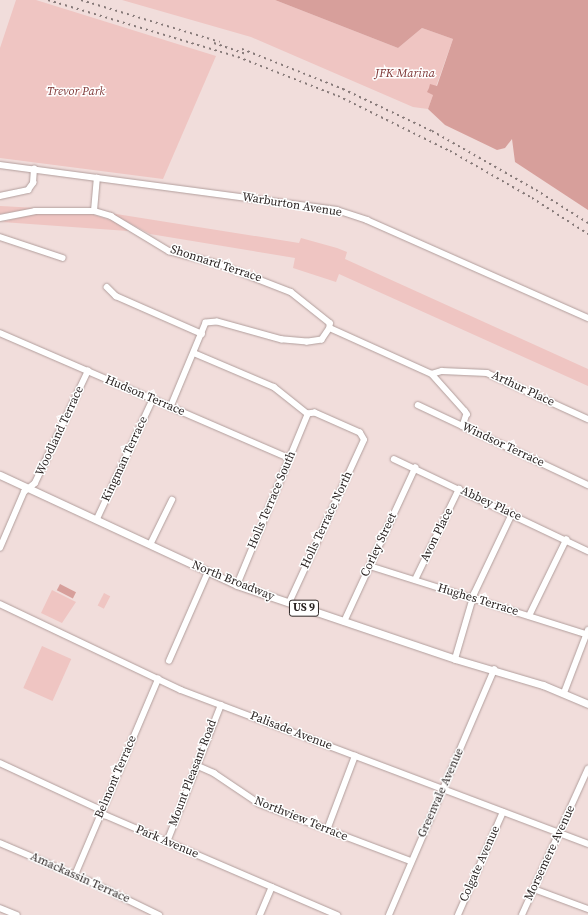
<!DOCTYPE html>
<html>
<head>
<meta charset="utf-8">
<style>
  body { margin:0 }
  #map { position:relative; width:588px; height:915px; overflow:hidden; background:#f1dddb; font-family:"Source Serif 4",serif }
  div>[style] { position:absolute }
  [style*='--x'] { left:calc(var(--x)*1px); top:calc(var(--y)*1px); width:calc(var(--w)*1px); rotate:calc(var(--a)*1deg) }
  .green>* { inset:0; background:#efc5c2; transform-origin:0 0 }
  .water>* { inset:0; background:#d79f9b; transform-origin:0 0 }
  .roads { filter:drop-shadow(0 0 1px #b19e9c) drop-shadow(0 0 1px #b19e9c) }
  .minor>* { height:5.5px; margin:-2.75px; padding:0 2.75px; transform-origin:2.75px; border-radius:2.75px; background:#fff }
  .major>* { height:7px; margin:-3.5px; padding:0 3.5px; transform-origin:3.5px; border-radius:3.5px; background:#fff }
  .rail>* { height:1.5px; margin-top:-0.75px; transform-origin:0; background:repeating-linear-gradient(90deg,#877a79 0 2px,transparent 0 6px) }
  span { translate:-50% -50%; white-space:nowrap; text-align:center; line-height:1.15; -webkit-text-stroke:3px #fff; paint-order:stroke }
  .shield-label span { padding:1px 3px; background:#fff; border:1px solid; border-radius:3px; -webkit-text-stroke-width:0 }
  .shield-label { font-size:11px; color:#2b2423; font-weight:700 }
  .park-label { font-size:12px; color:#7e3736; font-style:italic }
  .street-label { font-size:12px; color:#2b2423 }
</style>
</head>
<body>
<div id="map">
  <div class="green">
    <i style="clip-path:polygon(16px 0,36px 0,216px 56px,163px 179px,0 158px,0 48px)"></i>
    <i style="clip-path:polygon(122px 0,275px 0,398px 48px,422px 28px,453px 39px,428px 109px,413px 107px,251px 37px)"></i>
    <i style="clip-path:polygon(0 206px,37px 208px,0 214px)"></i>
    <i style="clip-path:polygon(110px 213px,299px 243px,301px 238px,337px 248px,347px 252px,345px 259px,588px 369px,588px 386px,339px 274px,336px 282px,293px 268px,295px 258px,150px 234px)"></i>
    <i style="clip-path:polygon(34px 214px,91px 214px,117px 222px,128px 231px,2px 222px)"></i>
    <i style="clip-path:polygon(52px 590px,76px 602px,62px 623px,41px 613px)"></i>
    <i style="left:104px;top:593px;width:7px;height:14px;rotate:27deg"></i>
    <i style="left:42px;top:646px;width:32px;height:46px;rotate:24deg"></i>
  </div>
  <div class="water">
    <i style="clip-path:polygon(275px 0,588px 0,588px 210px,515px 162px,512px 139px,505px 148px,497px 150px,445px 125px,428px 109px,433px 95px,427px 92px,429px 88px,430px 84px,437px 86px,453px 39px,422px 28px,398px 48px)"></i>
    <i style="left:60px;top:584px;width:18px;height:7px;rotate:27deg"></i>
  </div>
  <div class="roads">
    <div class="minor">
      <i style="--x:0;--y:165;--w:340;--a:7.6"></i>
      <i style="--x:337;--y:210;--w:32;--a:18"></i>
      <i style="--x:367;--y:220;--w:242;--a:23.9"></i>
      <i style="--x:0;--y:196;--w:29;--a:-12"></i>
      <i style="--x:28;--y:190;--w:9;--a:-54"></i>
      <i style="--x:33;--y:183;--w:14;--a:-86"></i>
      <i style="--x:94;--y:211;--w:33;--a:-85"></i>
      <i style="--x:0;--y:218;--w:36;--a:-11"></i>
      <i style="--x:35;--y:211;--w:59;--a:0"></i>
      <i style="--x:94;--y:211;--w:18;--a:16"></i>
      <i style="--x:111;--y:216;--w:68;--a:31.1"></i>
      <i style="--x:169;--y:251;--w:52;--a:14.6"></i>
      <i style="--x:219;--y:264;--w:77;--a:21.3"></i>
      <i style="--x:291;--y:292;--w:50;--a:38.5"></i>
      <i style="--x:330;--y:323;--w:5;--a:90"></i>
      <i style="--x:330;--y:328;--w:14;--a:124"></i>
      <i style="--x:322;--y:340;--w:15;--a:172"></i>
      <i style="--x:307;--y:342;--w:25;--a:-175"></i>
      <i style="--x:282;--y:340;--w:67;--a:-164.5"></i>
      <i style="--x:217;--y:322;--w:11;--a:175"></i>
      <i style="--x:206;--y:323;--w:91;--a:112.6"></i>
      <i style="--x:0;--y:237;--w:66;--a:18.4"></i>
      <i style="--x:107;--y:287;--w:13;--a:45"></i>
      <i style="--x:116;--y:296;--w:94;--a:23.8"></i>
      <i style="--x:330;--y:328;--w:112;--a:24.3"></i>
      <i style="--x:432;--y:374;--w:50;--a:48.3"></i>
      <i style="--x:465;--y:411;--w:4;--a:56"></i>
      <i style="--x:467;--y:414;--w:13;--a:108"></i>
      <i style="--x:0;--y:333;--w:315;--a:23.4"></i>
      <i style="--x:194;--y:353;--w:87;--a:23"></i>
      <i style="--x:274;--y:387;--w:43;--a:38.5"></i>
      <i style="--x:432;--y:374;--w:10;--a:-17"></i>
      <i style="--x:442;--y:371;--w:45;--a:2.5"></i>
      <i style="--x:487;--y:373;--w:111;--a:24.5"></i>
      <i style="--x:418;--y:405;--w:188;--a:25.2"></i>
      <i style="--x:394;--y:459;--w:215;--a:25.4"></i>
      <i style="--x:97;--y:519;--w:132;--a:-65"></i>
      <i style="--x:150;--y:545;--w:50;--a:-63.9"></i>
      <i style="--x:0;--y:548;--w:61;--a:-66.8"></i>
      <i style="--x:24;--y:492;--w:14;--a:-39"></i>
      <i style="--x:35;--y:483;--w:124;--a:-64.7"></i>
      <i style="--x:370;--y:566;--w:226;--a:17.5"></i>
      <i style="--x:415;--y:580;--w:101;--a:-64.2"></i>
      <i style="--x:237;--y:585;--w:185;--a:-67.5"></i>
      <i style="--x:289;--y:603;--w:179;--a:-65.3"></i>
      <i style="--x:364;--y:440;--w:8;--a:-120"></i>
      <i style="--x:360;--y:433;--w:49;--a:-156"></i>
      <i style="--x:315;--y:413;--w:7;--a:172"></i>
      <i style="--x:0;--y:604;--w:200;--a:25.4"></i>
      <i style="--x:181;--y:690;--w:435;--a:20.7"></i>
      <i style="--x:529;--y:616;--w:85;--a:-64"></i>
      <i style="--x:344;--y:622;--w:170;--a:-65.2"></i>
      <i style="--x:455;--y:659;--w:68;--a:-73.7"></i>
      <i style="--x:474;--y:594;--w:89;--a:-64.6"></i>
      <i style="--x:169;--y:661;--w:97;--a:-66.3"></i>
      <i style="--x:564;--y:693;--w:67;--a:-69.1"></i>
      <i style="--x:0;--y:763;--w:107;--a:24.9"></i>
      <i style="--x:97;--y:808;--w:11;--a:41"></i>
      <i style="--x:105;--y:815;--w:253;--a:23.3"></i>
      <i style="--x:196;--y:765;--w:20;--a:24"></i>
      <i style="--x:214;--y:773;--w:55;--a:34"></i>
      <i style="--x:260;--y:804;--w:161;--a:20.7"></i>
      <i style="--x:327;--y:830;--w:79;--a:-69.3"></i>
      <i style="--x:167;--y:842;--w:147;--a:-68.5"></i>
      <i style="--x:0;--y:843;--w:97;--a:23.1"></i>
      <i style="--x:89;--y:881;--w:78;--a:25.9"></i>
      <i style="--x:75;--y:875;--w:213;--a:-67"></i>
      <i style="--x:534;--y:889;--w:58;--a:20.3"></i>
      <i style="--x:0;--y:908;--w:18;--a:22"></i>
      <i style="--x:260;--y:915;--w:30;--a:-67"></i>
      <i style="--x:389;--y:915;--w:267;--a:-66.8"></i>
      <i style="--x:458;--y:915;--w:112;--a:-66.4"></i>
      <i style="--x:522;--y:915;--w:160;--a:-65.7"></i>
    </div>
    <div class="major">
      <i style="--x:0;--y:475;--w:261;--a:24.9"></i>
      <i style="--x:237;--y:585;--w:230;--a:18.7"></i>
      <i style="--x:455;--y:659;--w:92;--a:16.5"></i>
      <i style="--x:543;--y:685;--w:49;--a:22.9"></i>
    </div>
  </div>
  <div class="rail">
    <i style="--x:48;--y:0;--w:198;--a:16.7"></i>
    <i style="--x:238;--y:57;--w:107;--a:21.3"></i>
    <i style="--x:338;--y:96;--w:125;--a:26.2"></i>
    <i style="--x:450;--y:151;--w:95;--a:29.8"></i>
    <i style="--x:532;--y:198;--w:67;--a:32.7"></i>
    <i style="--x:81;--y:0;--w:145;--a:16.8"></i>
    <i style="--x:214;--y:43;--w:34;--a:19"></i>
    <i style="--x:242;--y:49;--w:109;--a:21.6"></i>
    <i style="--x:343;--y:89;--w:98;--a:25.3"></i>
    <i style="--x:432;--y:131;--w:120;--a:29.6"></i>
    <i style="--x:536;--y:190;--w:62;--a:32.4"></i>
  </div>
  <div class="shield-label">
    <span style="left:304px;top:608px">US 9</span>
  </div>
  <div class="park-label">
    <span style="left:405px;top:74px">JFK Marina</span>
    <span style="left:76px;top:92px">Trevor Park</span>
  </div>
  <div class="street-label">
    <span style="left:292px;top:205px;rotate:9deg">Warburton Avenue</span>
    <span style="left:216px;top:264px;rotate:18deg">Shonnard Terrace</span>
    <span style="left:523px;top:389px;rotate:25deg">Arthur Place</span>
    <span style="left:145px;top:396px;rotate:23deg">Hudson Terrace</span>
    <span style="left:60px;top:431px;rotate:-65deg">Woodland Terrace</span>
    <span style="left:503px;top:445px;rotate:25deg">Windsor Terrace</span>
    <span style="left:125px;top:459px;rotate:-65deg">Kingman Terrace</span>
    <span style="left:272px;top:500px;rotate:-67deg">Holls Terrace South</span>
    <span style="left:491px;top:504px;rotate:25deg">Abbey Place</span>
    <span style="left:327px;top:520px;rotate:-65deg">Holls Terrace North</span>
    <span style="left:437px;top:535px;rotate:-64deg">Avon Place</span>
    <span style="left:379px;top:545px;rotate:-65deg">Corley Street</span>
    <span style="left:233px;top:581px;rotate:22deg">North Broadway</span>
    <span style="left:478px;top:600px;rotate:17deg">Hughes Terrace</span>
    <span style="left:291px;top:731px;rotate:21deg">Palisade Avenue</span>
    <span style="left:193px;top:773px;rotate:-69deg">Mount Pleasant Road</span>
    <span style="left:116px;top:777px;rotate:-67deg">Belmont Terrace</span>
    <span style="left:441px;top:793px;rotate:-66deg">Greenvale Avenue</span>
    <span style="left:301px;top:819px;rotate:22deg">Northview Terrace</span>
    <span style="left:167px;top:842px;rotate:23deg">Park Avenue</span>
    <span style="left:550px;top:853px;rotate:-65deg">Morsemere Avenue</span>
    <span style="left:480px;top:864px;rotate:-66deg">Colgate Avenue</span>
    <span style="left:80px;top:878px;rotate:24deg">Amackassin Terrace</span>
  </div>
</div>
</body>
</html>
